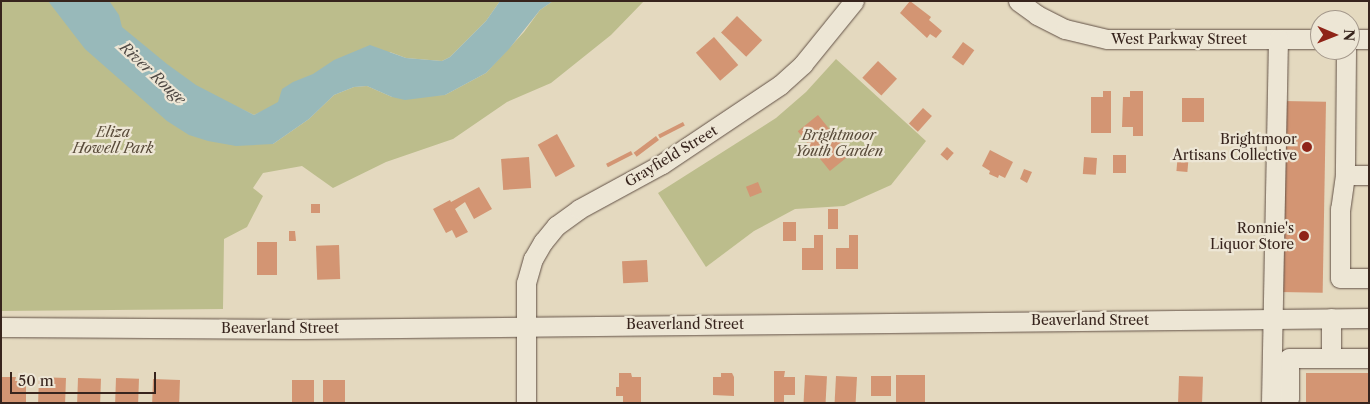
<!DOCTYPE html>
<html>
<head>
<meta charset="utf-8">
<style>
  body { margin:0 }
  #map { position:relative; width:1370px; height:404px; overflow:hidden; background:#e4d9bf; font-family:"Libre Caslon Text",serif }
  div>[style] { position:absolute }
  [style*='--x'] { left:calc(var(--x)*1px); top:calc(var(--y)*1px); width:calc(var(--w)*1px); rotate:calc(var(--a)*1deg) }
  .green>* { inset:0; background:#bcbd8c }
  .water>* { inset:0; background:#98b9ba }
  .building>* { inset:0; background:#d39573; transform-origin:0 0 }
  .roads { filter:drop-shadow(0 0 1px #625146) drop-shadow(0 0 1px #625146) }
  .minor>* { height:19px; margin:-9.5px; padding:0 9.5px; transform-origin:9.5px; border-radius:9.5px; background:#ede6d5 }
  .dots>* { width:14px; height:14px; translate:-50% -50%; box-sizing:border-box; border:2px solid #ede6d5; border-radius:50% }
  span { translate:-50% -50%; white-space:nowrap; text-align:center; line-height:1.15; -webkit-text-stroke:4.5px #ede6d5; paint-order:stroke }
  .street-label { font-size:14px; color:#37241d }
  .park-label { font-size:14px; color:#584a39; font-style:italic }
  .poi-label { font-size:14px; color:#37241d }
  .right { translate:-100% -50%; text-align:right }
  .water-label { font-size:15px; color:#4f4944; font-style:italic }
  .frame { position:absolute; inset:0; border:2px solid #37241d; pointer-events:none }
  .north { position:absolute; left:1310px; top:10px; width:50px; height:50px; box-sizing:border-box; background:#ede6d5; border:1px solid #a4988b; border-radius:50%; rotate:91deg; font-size:14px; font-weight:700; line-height:20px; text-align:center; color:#37241d }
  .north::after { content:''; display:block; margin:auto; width:18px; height:22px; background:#8f2418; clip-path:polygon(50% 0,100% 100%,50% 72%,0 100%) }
  .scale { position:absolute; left:10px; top:372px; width:146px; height:22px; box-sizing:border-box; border:2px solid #37241d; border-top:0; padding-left:6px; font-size:15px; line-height:18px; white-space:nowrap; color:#37241d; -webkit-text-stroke:4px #ede6d5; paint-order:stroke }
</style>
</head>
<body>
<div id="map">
  <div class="green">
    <i style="clip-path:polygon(1px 1px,500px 1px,486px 21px,450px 57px,442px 61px,406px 58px,390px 52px,254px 115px,227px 102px,254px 144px,273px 144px,309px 119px,334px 95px,354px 87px,367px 86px,392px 97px,445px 95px,486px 73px,524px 32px,540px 10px,553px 1px,644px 1px,611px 35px,551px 83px,507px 102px,453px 139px,386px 162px,333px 188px,302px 166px,263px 173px,253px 188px,263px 196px,247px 227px,224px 239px,223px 309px,1px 311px)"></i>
    <i style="clip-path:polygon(836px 59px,926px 141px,891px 185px,844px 206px,795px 209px,754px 231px,706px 267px,658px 193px,776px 118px,806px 92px)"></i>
  </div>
  <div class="water">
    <i style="clip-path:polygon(48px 1px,110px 2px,119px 15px,122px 27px,167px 64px,196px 85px,254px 115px,278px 102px,282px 89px,293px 82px,313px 74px,334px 60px,370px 45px,406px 58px,442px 61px,450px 57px,486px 21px,500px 1px,553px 1px,540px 10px,509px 49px,486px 73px,445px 95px,405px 100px,392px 97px,367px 86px,354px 87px,334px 95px,309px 119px,273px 144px,236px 146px,208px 141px,189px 135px,167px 121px,85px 49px)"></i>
  </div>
  <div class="building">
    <i style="clip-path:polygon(910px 1px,931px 17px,929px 20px,942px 31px,936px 38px,930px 34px,927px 38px,900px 13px)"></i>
    <i style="left:737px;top:16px;width:35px;height:23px;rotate:44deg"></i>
    <i style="left:714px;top:37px;width:37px;height:24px;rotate:49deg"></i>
    <i style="left:963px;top:42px;width:14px;height:19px;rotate:36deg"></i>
    <i style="left:878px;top:61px;width:26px;height:23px;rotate:43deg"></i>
    <i style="clip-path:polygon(1103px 91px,1111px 91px,1111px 133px,1091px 133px,1091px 97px,1103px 97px)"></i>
    <i style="clip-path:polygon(1130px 91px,1143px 91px,1143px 136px,1133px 136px,1133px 127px,1122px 127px,1123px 97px,1130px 97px)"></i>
    <i style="left:1182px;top:98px;width:22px;height:24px"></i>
    <i style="left:1283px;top:101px;width:43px;height:191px;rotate:1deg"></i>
    <i style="left:923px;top:108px;width:12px;height:21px;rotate:42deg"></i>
    <i style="left:818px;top:115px;width:51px;height:26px;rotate:51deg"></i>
    <i style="left:683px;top:122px;width:4px;height:28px;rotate:63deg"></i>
    <i style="left:557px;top:134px;width:37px;height:22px;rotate:61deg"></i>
    <i style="left:656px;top:136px;width:5px;height:28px;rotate:53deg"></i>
    <i style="left:947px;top:147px;width:9px;height:10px;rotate:41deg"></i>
    <i style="clip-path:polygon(990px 150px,1013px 162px,1005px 178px,999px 175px,998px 178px,989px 174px,990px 171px,982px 166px)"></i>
    <i style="left:631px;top:151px;width:4px;height:28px;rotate:63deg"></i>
    <i style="left:1178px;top:153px;width:11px;height:18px;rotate:5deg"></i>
    <i style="left:1113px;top:155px;width:13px;height:18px"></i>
    <i style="left:529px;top:157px;width:31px;height:28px;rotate:86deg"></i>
    <i style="left:1084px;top:157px;width:13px;height:17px;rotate:4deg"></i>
    <i style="clip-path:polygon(1024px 169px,1032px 172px,1027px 183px,1020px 179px)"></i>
    <i style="left:758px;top:182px;width:11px;height:13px;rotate:68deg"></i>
    <i style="clip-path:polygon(479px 187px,492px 209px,474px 219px,465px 202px,455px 209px,468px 232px,456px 238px,452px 230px,446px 233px,433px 209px,450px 200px,451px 202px)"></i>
    <i style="left:311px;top:204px;width:9px;height:9px"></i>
    <i style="left:828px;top:209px;width:10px;height:20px"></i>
    <i style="left:783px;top:222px;width:13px;height:19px"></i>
    <i style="clip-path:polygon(289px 231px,295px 231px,296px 241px,289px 241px)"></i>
    <i style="clip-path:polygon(814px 235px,823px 235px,823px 270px,802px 270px,802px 248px,814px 248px)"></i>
    <i style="clip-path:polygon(849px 235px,858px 235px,858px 269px,836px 269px,836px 248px,849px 248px)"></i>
    <i style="left:257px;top:242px;width:20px;height:33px"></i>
    <i style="left:339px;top:245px;width:34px;height:23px;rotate:88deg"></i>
    <i style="left:647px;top:260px;width:22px;height:25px;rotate:87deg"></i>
    <i style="clip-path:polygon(774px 371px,785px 371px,784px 377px,795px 377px,795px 395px,784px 395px,784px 402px,774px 402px)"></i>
    <i style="clip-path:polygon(619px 373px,631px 373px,632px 377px,641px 377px,641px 403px,623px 403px,623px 396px,616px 396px,616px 387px,619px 387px)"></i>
    <i style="clip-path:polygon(721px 373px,732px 373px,734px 377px,734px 396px,713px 395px,713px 377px,721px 377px)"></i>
    <i style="left:1306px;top:373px;width:62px;height:30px"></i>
    <i style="left:805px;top:375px;width:22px;height:28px;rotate:3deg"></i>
    <i style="left:896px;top:375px;width:29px;height:28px"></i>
    <i style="left:836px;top:376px;width:21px;height:27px;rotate:3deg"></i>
    <i style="left:871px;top:376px;width:20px;height:20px"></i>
    <i style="left:1179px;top:376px;width:24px;height:27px;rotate:2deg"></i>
    <i style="clip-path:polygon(2px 377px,16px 377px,15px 381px,26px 381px,26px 403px,1px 402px)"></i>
    <i style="left:39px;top:377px;width:27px;height:25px;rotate:2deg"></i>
    <i style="left:78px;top:378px;width:23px;height:25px;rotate:2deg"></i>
    <i style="left:116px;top:378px;width:23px;height:25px;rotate:2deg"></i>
    <i style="left:153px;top:379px;width:27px;height:23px;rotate:2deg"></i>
    <i style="left:292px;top:380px;width:22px;height:23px"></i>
    <i style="left:323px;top:380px;width:22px;height:23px"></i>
  </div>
  <div class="roads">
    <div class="minor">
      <i style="--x:1018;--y:1;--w:24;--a:36"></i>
      <i style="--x:1037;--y:15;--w:31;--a:27"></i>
      <i style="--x:1065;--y:29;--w:43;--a:13.4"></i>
      <i style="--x:1107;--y:39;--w:213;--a:0"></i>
      <i style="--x:1350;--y:39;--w:19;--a:0"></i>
      <i style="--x:1346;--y:50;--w:125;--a:90.5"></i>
      <i style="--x:1345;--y:175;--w:24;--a:0"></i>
      <i style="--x:1345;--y:175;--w:34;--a:98"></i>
      <i style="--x:1340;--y:209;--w:69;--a:90"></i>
      <i style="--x:1340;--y:278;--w:29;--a:0"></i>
      <i style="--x:1;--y:327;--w:299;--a:0.4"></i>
      <i style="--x:300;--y:329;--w:1069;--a:-0.59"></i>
      <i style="--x:1331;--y:358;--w:40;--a:-90"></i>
      <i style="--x:1289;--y:399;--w:41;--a:-90"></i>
      <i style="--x:1289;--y:358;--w:80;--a:0"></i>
      <i style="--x:526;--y:403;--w:120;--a:-90"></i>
      <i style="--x:526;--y:283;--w:25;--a:-74"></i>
      <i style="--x:533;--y:259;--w:20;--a:-60"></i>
      <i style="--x:543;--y:242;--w:21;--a:-51"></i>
      <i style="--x:556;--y:226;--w:29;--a:-36"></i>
      <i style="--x:579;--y:209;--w:94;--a:-28.5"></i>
      <i style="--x:662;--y:164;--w:142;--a:-33.8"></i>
      <i style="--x:780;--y:85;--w:31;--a:-42"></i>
      <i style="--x:803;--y:64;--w:81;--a:-51"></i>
      <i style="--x:1271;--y:403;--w:364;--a:-88.9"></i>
    </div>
  </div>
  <div class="dots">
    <i style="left:1307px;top:147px;background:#8f2418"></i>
    <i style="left:1304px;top:236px;background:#8f2418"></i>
  </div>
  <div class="street-label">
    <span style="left:1179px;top:39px">West Parkway Street</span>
    <span style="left:671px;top:156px;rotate:-31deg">Grayfield Street</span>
    <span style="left:1090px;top:320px">Beaverland Street</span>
    <span style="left:685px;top:324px">Beaverland Street</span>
    <span style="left:280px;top:328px">Beaverland Street</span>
  </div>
  <div class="park-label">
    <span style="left:113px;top:140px">Eliza<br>Howell Park</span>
    <span style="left:839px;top:143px">Brightmoor<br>Youth Garden</span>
  </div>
  <div class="poi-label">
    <span class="right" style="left:1297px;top:147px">Brightmoor<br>Artisans Collective</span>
    <span class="right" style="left:1294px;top:236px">Ronnie's<br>Liquor Store</span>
  </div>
  <div class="water-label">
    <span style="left:153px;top:73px;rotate:43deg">River Rouge</span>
  </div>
  <div class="frame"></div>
  <div class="north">N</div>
  <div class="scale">50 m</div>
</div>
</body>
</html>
